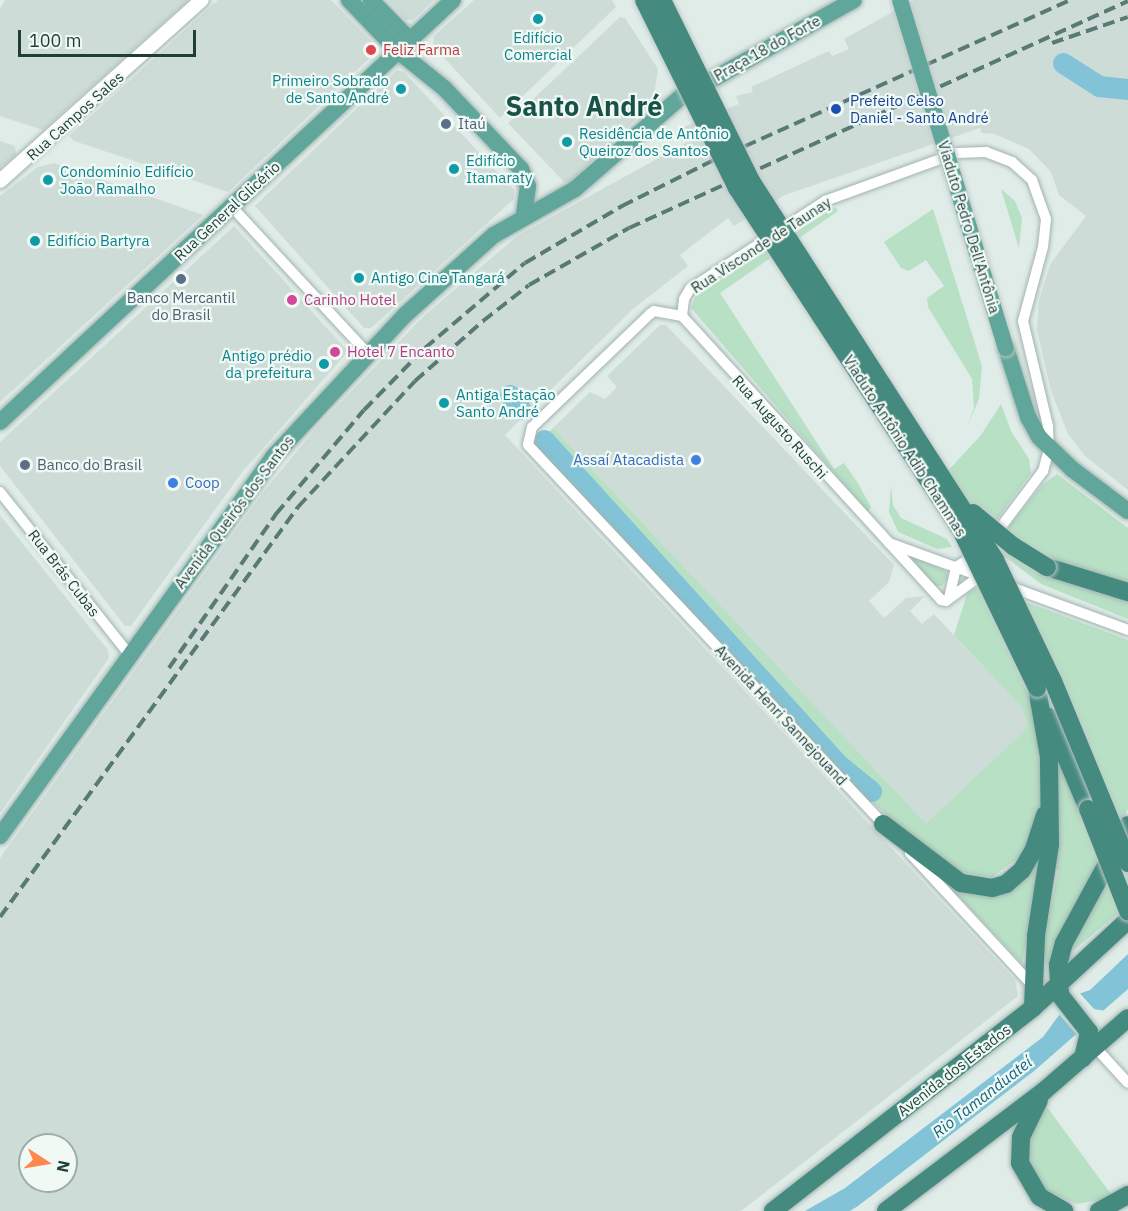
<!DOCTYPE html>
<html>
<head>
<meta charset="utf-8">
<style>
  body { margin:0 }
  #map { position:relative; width:1128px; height:1211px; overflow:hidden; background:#e0ece8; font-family:"IBM Plex Sans",sans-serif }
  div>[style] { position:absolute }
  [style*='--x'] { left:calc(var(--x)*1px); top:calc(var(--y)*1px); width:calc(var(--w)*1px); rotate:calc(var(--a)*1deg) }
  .built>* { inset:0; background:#cedcd7 }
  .green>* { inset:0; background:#b7e0c5 }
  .water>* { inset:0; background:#82c3d7 }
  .pier>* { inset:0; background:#e0ece8 }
  .river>* { height:21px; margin:-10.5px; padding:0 10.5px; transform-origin:10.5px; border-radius:10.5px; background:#82c3d7 }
  .roads { filter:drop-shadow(0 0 2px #a2b4b0) drop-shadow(0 0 2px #a2b4b0) }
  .minor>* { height:10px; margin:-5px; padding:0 5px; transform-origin:5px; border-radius:5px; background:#fff }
  .tertiary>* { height:14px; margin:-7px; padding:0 7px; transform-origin:7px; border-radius:7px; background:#fff }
  .primary>* { height:16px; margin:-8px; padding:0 8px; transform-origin:8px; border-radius:8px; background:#60a69a }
  .trunk>* { height:18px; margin:-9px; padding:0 9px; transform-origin:9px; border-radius:9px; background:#448a7f }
  .rail>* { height:4px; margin-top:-2px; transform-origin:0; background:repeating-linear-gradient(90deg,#597a74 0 12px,transparent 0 18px) }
  .bridges { filter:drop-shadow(0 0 2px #c0c9c7) drop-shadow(0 0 2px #c0c9c7) }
  .primary-bridge>* { height:16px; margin:-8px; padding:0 8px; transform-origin:8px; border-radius:8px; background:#60a69a }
  .trunk-bridge>* { height:18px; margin:-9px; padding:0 9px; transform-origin:9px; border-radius:9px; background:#448a7f }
  .dots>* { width:16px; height:16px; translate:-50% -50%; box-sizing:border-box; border:3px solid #f1f9f5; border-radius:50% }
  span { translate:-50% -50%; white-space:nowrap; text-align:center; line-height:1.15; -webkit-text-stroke:4.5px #f1f9f5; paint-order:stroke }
  .culture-label { font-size:15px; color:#0d838f }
  .right { translate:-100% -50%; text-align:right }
  .left { translate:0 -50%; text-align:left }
  .street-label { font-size:15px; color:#1f3e38 }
  .health-label { font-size:15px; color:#be3a42 }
  .transit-label { font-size:15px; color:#164399 }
  .service-label { font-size:15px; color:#4e5e75 }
  .hotel-label { font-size:15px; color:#b23c85 }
  .shop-label { font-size:15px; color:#366cbe }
  .water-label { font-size:16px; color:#146580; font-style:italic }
  .town-label { font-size:27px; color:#195249; font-weight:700 }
  .north { position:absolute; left:18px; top:1133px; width:60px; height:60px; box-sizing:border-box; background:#f1f9f5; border:2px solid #9daea9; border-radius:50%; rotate:102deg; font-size:16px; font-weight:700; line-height:24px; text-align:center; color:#1f3e38 }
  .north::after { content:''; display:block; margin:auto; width:21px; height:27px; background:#ff864c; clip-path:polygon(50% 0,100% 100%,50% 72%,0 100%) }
  .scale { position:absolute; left:18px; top:30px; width:178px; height:27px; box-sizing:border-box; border:3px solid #1f3e38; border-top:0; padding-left:8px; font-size:18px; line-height:21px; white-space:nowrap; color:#1f3e38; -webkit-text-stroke:4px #f1f9f5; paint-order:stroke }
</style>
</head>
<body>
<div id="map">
  <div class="built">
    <i style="clip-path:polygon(5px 0,189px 0,43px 130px,0 116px,0 9px)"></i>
    <i style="clip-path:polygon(218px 0,331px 0,379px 49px,228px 192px,74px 141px,69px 136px)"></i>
    <i style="clip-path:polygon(388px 0,434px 0,413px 20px,406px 20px)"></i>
    <i style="clip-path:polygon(474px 0,612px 0,616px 7px,500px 118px,433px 46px,434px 36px)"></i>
    <i style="clip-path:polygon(evenodd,914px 0,1128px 0,1128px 490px,1085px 456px,1068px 434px,1051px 391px,1037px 330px,1039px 300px,1051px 263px,1086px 216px,1059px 195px,1051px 172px,1029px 149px,994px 134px,982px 133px,980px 128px,785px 195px,734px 226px,728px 218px,680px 255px,688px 266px,633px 309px,505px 435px,1015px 980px,1018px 996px,741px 1211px,0 1211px,0 858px,261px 495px,317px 427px,424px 316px,517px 236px,686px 143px,679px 129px,739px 104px,736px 96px,753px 92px,751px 87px,829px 51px,832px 56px,849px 49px,844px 39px,914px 0,30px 1145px,66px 1145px,66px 1181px,30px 1181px,30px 1145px)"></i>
    <i style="clip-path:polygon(620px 17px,625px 18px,658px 69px,653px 103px,570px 182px,564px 182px,508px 123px)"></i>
    <i style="clip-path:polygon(397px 70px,404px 72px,514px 190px,514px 199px,371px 328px,364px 328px,255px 206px)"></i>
    <i style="clip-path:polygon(0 141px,15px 146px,16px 155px,0 168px)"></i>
    <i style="clip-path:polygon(54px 163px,203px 215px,0 402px,0 196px,38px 167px)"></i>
    <i style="clip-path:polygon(234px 226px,346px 349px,345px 355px,243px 471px,131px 626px,125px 626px,0 466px,0 442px)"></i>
    <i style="clip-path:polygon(660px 325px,666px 325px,894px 565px,889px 582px,869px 601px,884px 618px,906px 598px,925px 596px,910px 611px,922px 624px,934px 614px,1022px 708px,1028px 727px,926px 825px,553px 428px,590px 392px,605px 399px,617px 387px,607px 376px)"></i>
    <i style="clip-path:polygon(0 515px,108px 650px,109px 658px,0 813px)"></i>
  </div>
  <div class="green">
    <i style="clip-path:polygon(1001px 189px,1015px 201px,1022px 218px,1019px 248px)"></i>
    <i style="clip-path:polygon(835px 207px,838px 211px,720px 293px,834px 469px,844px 463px,859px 485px,871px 507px,868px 512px,691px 308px,696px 296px)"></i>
    <i style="clip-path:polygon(933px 209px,982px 366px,979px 399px,968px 425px,974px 408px,972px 379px,928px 307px,927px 298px,944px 286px,926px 260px,909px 271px,901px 268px,884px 242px)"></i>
    <i style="clip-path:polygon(1001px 404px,1011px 431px,1029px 459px,1031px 473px,982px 540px,945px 474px,981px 435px)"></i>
    <i style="clip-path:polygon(553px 428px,926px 824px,1028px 727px,1022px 708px,954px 635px,967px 594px,980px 585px,1128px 640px,1128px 809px,1056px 939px,1049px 964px,1045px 962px,1044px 943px,1058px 870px,1038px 868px,1022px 964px,932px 868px,956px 887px,1030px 874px,1034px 867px,1017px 859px,992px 877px,961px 872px,912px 837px,856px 788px,543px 450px,545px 436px)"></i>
    <i style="clip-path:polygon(1057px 474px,1128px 528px,1128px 619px,1041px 584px,996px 550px,995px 543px,1043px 484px)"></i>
    <i style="clip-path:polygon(891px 486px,893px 505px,901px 518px,947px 539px,952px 547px,937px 549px,898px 532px,889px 512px)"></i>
    <i style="clip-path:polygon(915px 558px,946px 571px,948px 578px,942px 586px,935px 586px,912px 561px)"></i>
    <i style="clip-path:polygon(1128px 843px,1128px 905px,1073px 951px,1073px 947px)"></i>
    <i style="clip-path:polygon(1047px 1107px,1113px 1197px,1077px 1204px,1045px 1190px,1028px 1160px,1027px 1148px,1036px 1119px)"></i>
  </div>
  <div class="water">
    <i style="clip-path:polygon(1128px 954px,1128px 989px,1034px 1071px,858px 1206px,850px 1211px,805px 1211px,845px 1188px,1043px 1037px,1073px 996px,1090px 990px)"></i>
  </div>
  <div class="pier">
    <i style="clip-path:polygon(1077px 990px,1094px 1009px,1106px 1011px,1076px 1039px,1077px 1035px,1058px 1013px)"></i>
  </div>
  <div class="river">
    <i style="--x:1063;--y:63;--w:43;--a:32.6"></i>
    <i style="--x:1099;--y:86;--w:29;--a:6"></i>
    <i style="--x:510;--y:395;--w:17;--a:54"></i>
    <i style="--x:544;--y:440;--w:440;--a:47.8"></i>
    <i style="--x:840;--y:766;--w:40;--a:39"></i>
  </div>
  <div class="roads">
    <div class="minor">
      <i style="--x:232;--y:207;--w:199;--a:47.2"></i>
      <i style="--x:682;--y:316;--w:28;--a:-170"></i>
      <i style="--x:654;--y:311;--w:5;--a:143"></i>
      <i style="--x:650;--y:314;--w:163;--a:136.2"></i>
      <i style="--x:532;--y:427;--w:18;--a:103"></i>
      <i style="--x:528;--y:445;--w:525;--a:46.85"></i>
      <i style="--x:682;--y:316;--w:17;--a:-83"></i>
      <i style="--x:684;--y:299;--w:12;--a:-59"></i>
      <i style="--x:690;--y:289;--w:161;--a:-33.1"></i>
      <i style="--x:825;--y:201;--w:140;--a:-20"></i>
      <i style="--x:957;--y:153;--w:29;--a:-2"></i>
      <i style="--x:986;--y:152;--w:28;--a:21"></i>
      <i style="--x:1012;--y:162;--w:27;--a:42"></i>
      <i style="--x:1032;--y:180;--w:41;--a:70.3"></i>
      <i style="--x:1046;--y:219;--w:28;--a:96"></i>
      <i style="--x:1043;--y:247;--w:77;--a:105.1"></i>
      <i style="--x:1023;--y:321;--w:108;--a:76.6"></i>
      <i style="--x:1048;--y:426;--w:23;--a:88"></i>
      <i style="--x:1049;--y:449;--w:23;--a:105"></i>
      <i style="--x:1043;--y:471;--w:81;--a:127"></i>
      <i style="--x:682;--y:316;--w:384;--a:47.6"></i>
      <i style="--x:941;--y:600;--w:5;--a:11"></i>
      <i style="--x:946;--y:601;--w:42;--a:-36.3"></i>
      <i style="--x:0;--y:492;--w:207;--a:51.5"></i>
      <i style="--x:889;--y:543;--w:102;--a:20"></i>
      <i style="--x:956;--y:567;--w:25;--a:-32"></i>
      <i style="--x:1008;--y:586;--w:128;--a:20.1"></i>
      <i style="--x:949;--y:598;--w:32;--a:-77"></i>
      <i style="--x:910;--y:853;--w:183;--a:47.2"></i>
      <i style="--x:1096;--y:1048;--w:47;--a:47.6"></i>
    </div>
    <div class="tertiary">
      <i style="--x:0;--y:181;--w:271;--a:-41.9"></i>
    </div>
    <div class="primary">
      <i style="--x:349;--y:0;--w:71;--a:46.1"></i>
      <i style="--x:398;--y:51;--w:59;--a:38.8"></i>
      <i style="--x:444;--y:88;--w:112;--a:46.5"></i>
      <i style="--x:521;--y:169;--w:18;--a:68"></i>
      <i style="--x:528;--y:186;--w:30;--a:98"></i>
      <i style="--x:371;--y:0;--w:56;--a:45.7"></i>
      <i style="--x:1006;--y:348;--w:72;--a:72.3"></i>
      <i style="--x:1028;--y:417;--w:23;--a:61"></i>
      <i style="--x:1039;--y:437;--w:46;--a:44.1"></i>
      <i style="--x:1072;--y:469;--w:70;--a:36.9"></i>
      <i style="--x:0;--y:422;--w:619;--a:-42.97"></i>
      <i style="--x:0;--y:836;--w:467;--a:-54.2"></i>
      <i style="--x:273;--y:457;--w:194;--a:-47.1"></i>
      <i style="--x:405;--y:315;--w:120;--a:-42"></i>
      <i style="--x:494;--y:235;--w:93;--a:-29.6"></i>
      <i style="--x:575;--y:189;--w:140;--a:-41"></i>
      <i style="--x:681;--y:97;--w:198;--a:-29.3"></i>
    </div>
    <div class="trunk">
      <i style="--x:1047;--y:567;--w:85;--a:17.2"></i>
      <i style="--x:1049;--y:717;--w:100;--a:67"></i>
      <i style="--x:883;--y:824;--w:98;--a:37.1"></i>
      <i style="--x:961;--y:883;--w:31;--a:9"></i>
      <i style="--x:992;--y:888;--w:15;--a:-16"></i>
      <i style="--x:1006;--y:884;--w:21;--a:-41"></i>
      <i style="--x:1022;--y:870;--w:24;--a:-60"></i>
      <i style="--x:1034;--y:849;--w:36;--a:-72"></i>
      <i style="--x:1033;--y:1008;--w:72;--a:-87.6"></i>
      <i style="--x:1036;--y:936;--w:93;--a:-81.3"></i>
      <i style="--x:1050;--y:844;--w:87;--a:-90.7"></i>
      <i style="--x:1049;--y:757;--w:70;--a:-99.9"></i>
      <i style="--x:1083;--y:1058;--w:27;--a:-77"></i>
      <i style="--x:1089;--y:1032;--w:47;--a:-128.1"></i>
      <i style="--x:1060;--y:995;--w:30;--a:-94"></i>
      <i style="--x:1058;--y:965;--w:23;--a:-75"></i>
      <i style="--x:1064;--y:943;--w:134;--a:-61.5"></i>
      <i style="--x:1039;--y:1100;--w:41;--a:115.9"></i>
      <i style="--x:1021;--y:1137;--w:26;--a:92"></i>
      <i style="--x:1020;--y:1163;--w:39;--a:60"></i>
      <i style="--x:1040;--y:1197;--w:28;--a:30"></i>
      <i style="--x:773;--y:1211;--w:330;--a:-38"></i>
      <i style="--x:1033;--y:1008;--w:129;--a:-42.8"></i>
      <i style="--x:886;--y:1211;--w:198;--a:-37.2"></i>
      <i style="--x:1044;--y:1091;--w:111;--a:-41"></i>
      <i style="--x:1099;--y:1211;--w:33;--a:-29"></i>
    </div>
  </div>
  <div class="rail">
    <i style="--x:1052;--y:43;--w:80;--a:-18.9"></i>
    <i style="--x:169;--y:668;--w:188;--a:-55.2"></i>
    <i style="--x:276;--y:514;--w:136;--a:-49.8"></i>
    <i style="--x:364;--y:410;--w:87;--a:-45.5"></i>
    <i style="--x:425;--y:348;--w:131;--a:-40.4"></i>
    <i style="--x:525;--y:263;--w:113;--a:-30.4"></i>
    <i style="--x:622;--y:206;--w:101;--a:-26.6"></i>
    <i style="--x:712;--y:161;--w:393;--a:-24.2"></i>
    <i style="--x:0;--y:917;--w:507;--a:-53.99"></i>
    <i style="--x:298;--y:507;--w:172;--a:-47.1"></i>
    <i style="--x:415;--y:381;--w:91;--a:-41.4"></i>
    <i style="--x:483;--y:321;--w:58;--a:-38"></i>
    <i style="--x:529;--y:285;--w:115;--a:-29.7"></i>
    <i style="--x:629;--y:228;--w:548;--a:-24.46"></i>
  </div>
  <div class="bridges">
    <div class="primary-bridge">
      <i style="--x:900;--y:0;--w:364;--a:73.1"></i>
    </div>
    <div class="trunk-bridge">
      <i style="--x:644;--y:0;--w:210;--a:63.7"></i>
      <i style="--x:737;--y:188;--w:413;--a:56.8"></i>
      <i style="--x:963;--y:534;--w:171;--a:64.3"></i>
      <i style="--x:662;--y:0;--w:202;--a:63.8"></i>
      <i style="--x:751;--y:181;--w:451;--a:57.2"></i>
      <i style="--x:995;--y:560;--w:134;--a:64.4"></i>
      <i style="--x:1053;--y:681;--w:197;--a:67.6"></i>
      <i style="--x:973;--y:513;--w:52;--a:39.5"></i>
      <i style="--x:1013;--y:546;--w:40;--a:32"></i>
      <i style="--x:1088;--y:809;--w:110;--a:68.6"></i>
    </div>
  </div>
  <div class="dots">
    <i style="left:538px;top:19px;background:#0f9aa8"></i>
    <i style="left:371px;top:50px;background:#e0444e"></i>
    <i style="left:401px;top:89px;background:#0f9aa8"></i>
    <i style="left:836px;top:109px;background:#1a4fb4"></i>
    <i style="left:446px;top:124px;background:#5c6f8a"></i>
    <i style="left:567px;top:142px;background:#0f9aa8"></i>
    <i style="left:454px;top:169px;background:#0f9aa8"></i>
    <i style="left:48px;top:180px;background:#0f9aa8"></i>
    <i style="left:35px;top:241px;background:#0f9aa8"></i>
    <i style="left:359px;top:278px;background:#0f9aa8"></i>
    <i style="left:181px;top:279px;background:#5c6f8a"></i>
    <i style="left:292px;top:300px;background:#d1479c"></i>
    <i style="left:335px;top:352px;background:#d1479c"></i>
    <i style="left:324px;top:364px;background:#0f9aa8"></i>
    <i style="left:444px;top:403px;background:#0f9aa8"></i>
    <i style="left:696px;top:460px;background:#3f7fe0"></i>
    <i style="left:25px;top:465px;background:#5c6f8a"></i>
    <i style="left:173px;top:483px;background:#3f7fe0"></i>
  </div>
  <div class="culture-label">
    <span style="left:538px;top:46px">Edifício<br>Comercial</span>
    <span class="right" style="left:389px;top:89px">Primeiro Sobrado<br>de Santo André</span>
    <span class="left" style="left:579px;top:142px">Residência de Antônio<br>Queiroz dos Santos</span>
    <span class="left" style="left:466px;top:169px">Edifício<br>Itamaraty</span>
    <span class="left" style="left:60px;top:180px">Condomínio Edifício<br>João Ramalho</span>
    <span class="left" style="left:47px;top:241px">Edifício Bartyra</span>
    <span class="left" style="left:371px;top:278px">Antigo Cine Tangará</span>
    <span class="right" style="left:312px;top:364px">Antigo prédio<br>da prefeitura</span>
    <span class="left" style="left:456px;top:403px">Antiga Estação<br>Santo André</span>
  </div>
  <div class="street-label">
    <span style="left:767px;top:48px;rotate:-29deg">Praça 18 do Forte</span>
    <span style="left:75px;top:116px;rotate:-42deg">Rua Campos Sales</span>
    <span style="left:227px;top:211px;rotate:-43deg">Rua General Glicério</span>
    <span style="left:969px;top:227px;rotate:73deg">Viaduto Pedro Dell'Antônia</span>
    <span style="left:761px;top:245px;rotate:-33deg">Rua Visconde de Taunay</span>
    <span style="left:780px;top:427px;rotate:48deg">Rua Augusto Ruschi</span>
    <span style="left:905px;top:446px;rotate:57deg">Viaduto Antônio Adib Chammas</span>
    <span style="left:234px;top:512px;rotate:-53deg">Avenida Queirós dos Santos</span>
    <span style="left:64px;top:573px;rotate:52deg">Rua Brás Cubas</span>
    <span style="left:781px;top:715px;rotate:47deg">Avenida Henri Sannejouand</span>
    <span style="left:954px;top:1070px;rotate:-38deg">Avenida dos Estados</span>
  </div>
  <div class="health-label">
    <span class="left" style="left:383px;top:50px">Feliz Farma</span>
  </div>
  <div class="transit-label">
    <span class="left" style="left:850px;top:109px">Prefeito Celso<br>Daniel - Santo André</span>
  </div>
  <div class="service-label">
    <span class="left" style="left:458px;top:124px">Itaú</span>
    <span style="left:181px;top:306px">Banco Mercantil<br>do Brasil</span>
    <span class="left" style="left:37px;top:465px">Banco do Brasil</span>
  </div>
  <div class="hotel-label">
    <span class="left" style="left:304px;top:300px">Carinho Hotel</span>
    <span class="left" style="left:347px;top:352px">Hotel 7 Encanto</span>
  </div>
  <div class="shop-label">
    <span class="right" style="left:684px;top:460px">Assaí Atacadista</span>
    <span class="left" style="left:185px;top:483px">Coop</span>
  </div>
  <div class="water-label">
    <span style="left:982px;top:1097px;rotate:-38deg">Rio Tamanduateí</span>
  </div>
  <div class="town-label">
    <span style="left:584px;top:106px">Santo André</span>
  </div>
  <div class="north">N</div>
  <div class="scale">100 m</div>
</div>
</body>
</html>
